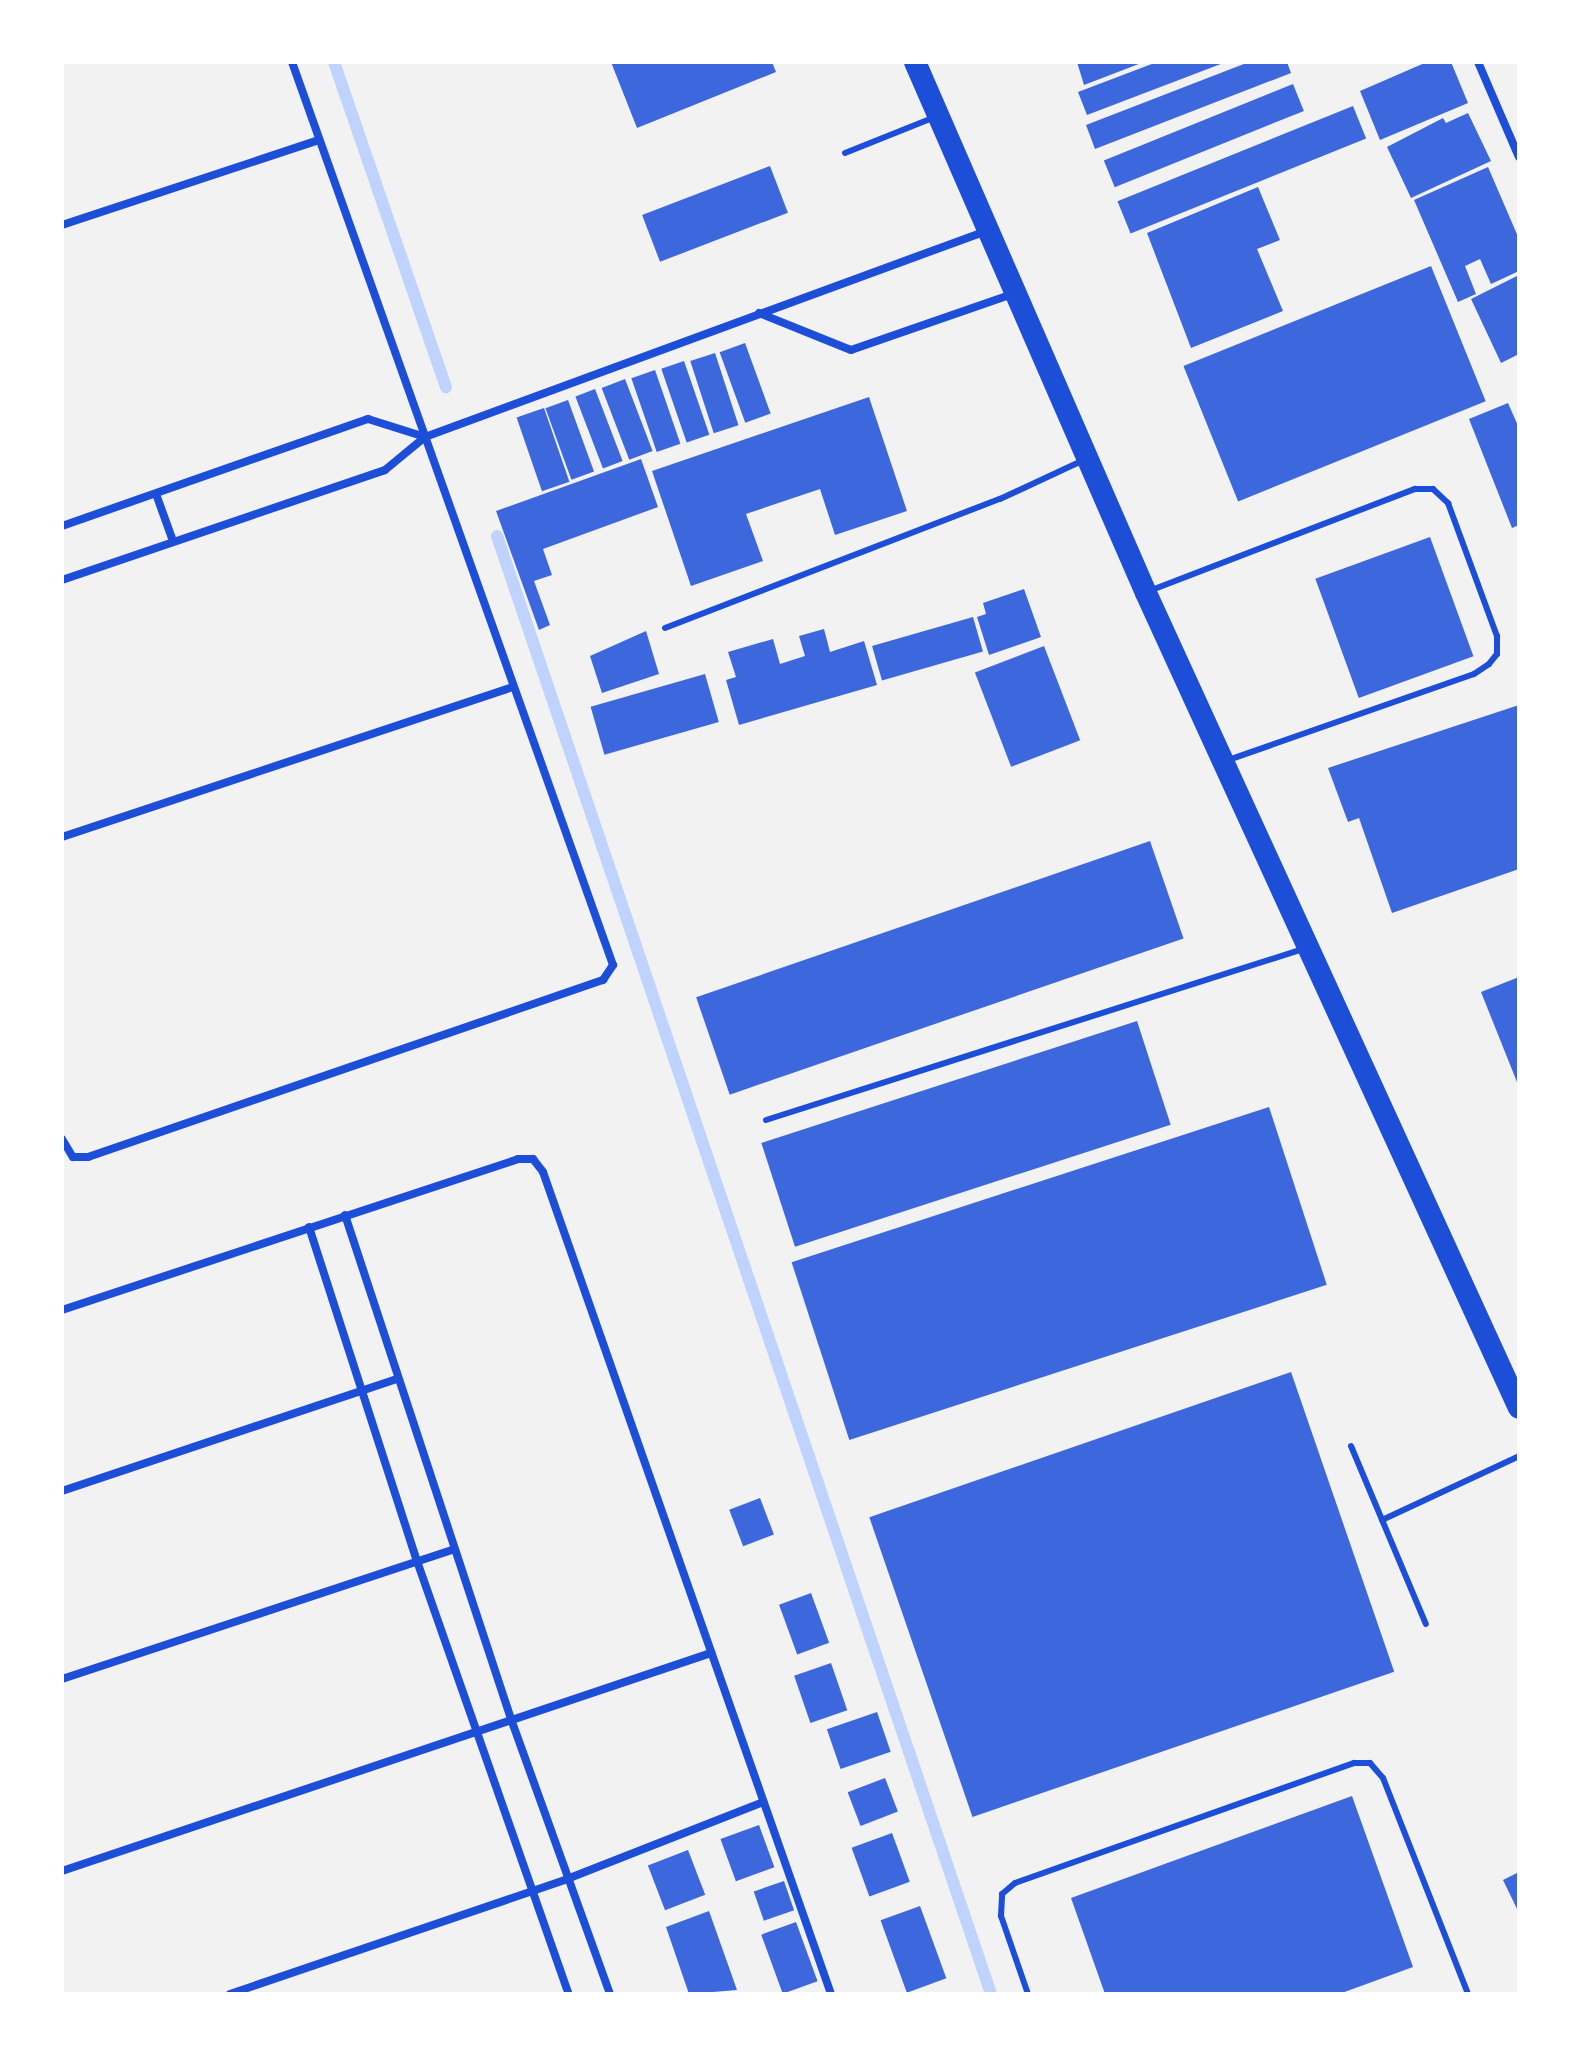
<!DOCTYPE html>
<html>
<head>
<meta charset="utf-8">
<style>
  body { margin:0 }
  #map { position:relative; width:1581px; height:2056px; overflow:hidden; background:#f2f2f2; font-family:"Exo 2",sans-serif }
  div>[style] { position:absolute }
  [style*='--x'] { left:calc(var(--x)*1px); top:calc(var(--y)*1px); width:calc(var(--w)*1px); rotate:calc(var(--a)*1deg) }
  .stream>* { height:12px; margin:-6px; padding:0 6px; transform-origin:6px; border-radius:6px; background:#bfd3fe }
  .building>* { inset:0; background:#3d67dc; transform-origin:0 0 }
  .service>* { height:6px; margin:-3px; padding:0 3px; transform-origin:3px; border-radius:3px; background:#1d4ed8 }
  .minor>* { height:8px; margin:-4px; padding:0 4px; transform-origin:4px; border-radius:4px; background:#1d4ed8 }
  .trunk>* { height:22px; margin:-11px; padding:0 11px; transform-origin:11px; border-radius:11px; background:#1d4ed8 }
  span { translate:-50% -50%; white-space:nowrap; text-align:center; line-height:1.15; -webkit-text-stroke:7px #fff; paint-order:stroke }
  .frame { position:absolute; inset:0; border:64px solid #fff; pointer-events:none }
</style>
</head>
<body>
<div id="map">
  <div class="stream">
    <i style="--x:334;--y:62;--w:344;--a:71"></i>
    <i style="--x:497;--y:536;--w:1539;--a:71.28"></i>
  </div>
  <div class="building">
    <i style="clip-path:polygon(611px 62px,772px 62px,776px 72px,637px 128px)"></i>
    <i style="clip-path:polygon(1077px 62px,1144px 62px,1084px 85px)"></i>
    <i style="clip-path:polygon(1157px 62px,1226px 62px,1087px 115px,1078px 92px)"></i>
    <i style="clip-path:polygon(1249px 62px,1287px 62px,1291px 73px,1095px 149px,1086px 125px)"></i>
    <i style="clip-path:polygon(1427px 62px,1451px 62px,1468px 103px,1380px 140px,1360px 91px)"></i>
    <i style="left:1293px;top:84px;width:29px;height:204px;rotate:68deg"></i>
    <i style="left:1353px;top:106px;width:35px;height:254px;rotate:68deg"></i>
    <i style="clip-path:polygon(1468px 113px,1491px 161px,1411px 198px,1387px 147px,1443px 118px,1446px 123px)"></i>
    <i style="left:770px;top:166px;width:50px;height:137px;rotate:69deg"></i>
    <i style="clip-path:polygon(1488px 167px,1519px 239px,1519px 271px,1491px 284px,1480px 259px,1465px 266px,1476px 294px,1458px 302px,1414px 200px)"></i>
    <i style="clip-path:polygon(1258px 187px,1280px 240px,1257px 249px,1283px 311px,1191px 348px,1147px 233px)"></i>
    <i style="left:1431px;top:266px;width:146px;height:267px;rotate:68deg"></i>
    <i style="clip-path:polygon(1519px 275px,1519px 354px,1501px 363px,1471px 299px)"></i>
    <i style="left:745px;top:343px;width:75px;height:27px;rotate:70deg"></i>
    <i style="left:715px;top:353px;width:76px;height:26px;rotate:72deg"></i>
    <i style="left:684px;top:361px;width:78px;height:24px;rotate:71deg"></i>
    <i style="left:655px;top:370px;width:78px;height:25px;rotate:71deg"></i>
    <i style="left:625px;top:379px;width:77px;height:25px;rotate:69deg"></i>
    <i style="left:595px;top:389px;width:77px;height:21px;rotate:69deg"></i>
    <i style="clip-path:polygon(869px 397px,907px 511px,835px 535px,820px 489px,746px 514px,763px 561px,691px 586px,652px 471px)"></i>
    <i style="left:568px;top:400px;width:76px;height:24px;rotate:70deg"></i>
    <i style="clip-path:polygon(1508px 403px,1519px 428px,1519px 525px,1512px 528px,1469px 419px)"></i>
    <i style="left:544px;top:408px;width:78px;height:29px;rotate:71deg"></i>
    <i style="clip-path:polygon(641px 459px,658px 507px,543px 549px,552px 575px,534px 581px,550px 625px,539px 630px,496px 511px)"></i>
    <i style="left:1430px;top:537px;width:127px;height:122px;rotate:70deg"></i>
    <i style="clip-path:polygon(1024px 589px,1041px 637px,989px 655px,977px 617px,986px 614px,983px 603px)"></i>
    <i style="left:973px;top:617px;width:36px;height:105px;rotate:74deg"></i>
    <i style="clip-path:polygon(824px 629px,830px 652px,864px 641px,877px 685px,739px 725px,726px 680px,736px 677px,728px 652px,773px 639px,780px 664px,805px 656px,799px 636px)"></i>
    <i style="clip-path:polygon(646px 631px,659px 674px,602px 693px,590px 656px)"></i>
    <i style="left:1044px;top:646px;width:101px;height:74px;rotate:69deg"></i>
    <i style="left:705px;top:674px;width:50px;height:119px;rotate:74deg"></i>
    <i style="clip-path:polygon(1519px 705px,1519px 869px,1392px 913px,1359px 818px,1348px 822px,1328px 768px)"></i>
    <i style="left:1150px;top:841px;width:103px;height:480px;rotate:71deg"></i>
    <i style="clip-path:polygon(1519px 977px,1519px 1087px,1481px 992px)"></i>
    <i style="left:1137px;top:1021px;width:109px;height:395px;rotate:72deg"></i>
    <i style="left:1269px;top:1107px;width:187px;height:502px;rotate:72deg"></i>
    <i style="left:1291px;top:1372px;width:317px;height:446px;rotate:71deg"></i>
    <i style="left:760px;top:1498px;width:39px;height:33px;rotate:69deg"></i>
    <i style="left:811px;top:1593px;width:53px;height:34px;rotate:70deg"></i>
    <i style="left:831px;top:1663px;width:50px;height:39px;rotate:71deg"></i>
    <i style="left:877px;top:1712px;width:42px;height:53px;rotate:71deg"></i>
    <i style="left:885px;top:1778px;width:36px;height:40px;rotate:69deg"></i>
    <i style="clip-path:polygon(1352px 1796px,1413px 1967px,1339px 1994px,1105px 1994px,1071px 1898px)"></i>
    <i style="left:759px;top:1825px;width:45px;height:41px;rotate:70deg"></i>
    <i style="left:892px;top:1833px;width:52px;height:43px;rotate:70deg"></i>
    <i style="left:688px;top:1850px;width:48px;height:43px;rotate:69deg"></i>
    <i style="clip-path:polygon(1519px 1872px,1519px 1913px,1503px 1880px)"></i>
    <i style="left:784px;top:1881px;width:31px;height:32px;rotate:71deg"></i>
    <i style="left:920px;top:1906px;width:77px;height:42px;rotate:70deg"></i>
    <i style="clip-path:polygon(709px 1911px,737px 1990px,689px 1994px,666px 1927px)"></i>
    <i style="left:796px;top:1922px;width:63px;height:37px;rotate:70deg"></i>
  </div>
  <div class="service">
    <i style="--x:845;--y:153;--w:97;--a:-21.8"></i>
    <i style="--x:1149;--y:591;--w:285;--a:-21"></i>
    <i style="--x:1415;--y:489;--w:18;--a:0"></i>
    <i style="--x:1433;--y:489;--w:21;--a:43"></i>
    <i style="--x:1448;--y:503;--w:142;--a:69.8"></i>
    <i style="--x:1497;--y:636;--w:18;--a:90"></i>
    <i style="--x:1497;--y:654;--w:13;--a:129"></i>
    <i style="--x:1489;--y:664;--w:18;--a:146"></i>
    <i style="--x:1474;--y:674;--w:263;--a:160.7"></i>
    <i style="--x:665;--y:628;--w:359;--a:-21.1"></i>
    <i style="--x:1000;--y:499;--w:93;--a:-24.9"></i>
    <i style="--x:766;--y:1120;--w:564;--a:-17.66"></i>
    <i style="--x:1351;--y:1446;--w:193;--a:67.2"></i>
    <i style="--x:1382;--y:1520;--w:151;--a:-25"></i>
    <i style="--x:1028;--y:1994;--w:83;--a:-109.1"></i>
    <i style="--x:1001;--y:1916;--w:22;--a:-87"></i>
    <i style="--x:1002;--y:1894;--w:17;--a:-40"></i>
    <i style="--x:1015;--y:1883;--w:360;--a:-19.5"></i>
    <i style="--x:1354;--y:1763;--w:16;--a:0"></i>
    <i style="--x:1370;--y:1763;--w:20;--a:49"></i>
    <i style="--x:1383;--y:1778;--w:232;--a:68.5"></i>
  </div>
  <div class="minor">
    <i style="--x:1478;--y:62;--w:103;--a:66.7"></i>
    <i style="--x:62;--y:225;--w:271;--a:-18.3"></i>
    <i style="--x:759;--y:313;--w:99;--a:21.9"></i>
    <i style="--x:851;--y:350;--w:171;--a:-19.1"></i>
    <i style="--x:156;--y:494;--w:50;--a:70.1"></i>
    <i style="--x:62;--y:526;--w:324;--a:-19.3"></i>
    <i style="--x:368;--y:419;--w:60;--a:17.5"></i>
    <i style="--x:62;--y:580;--w:341;--a:-18.8"></i>
    <i style="--x:385;--y:470;--w:52;--a:-39.5"></i>
    <i style="--x:425;--y:437;--w:598;--a:-20.16"></i>
    <i style="--x:62;--y:837;--w:475;--a:-18.4"></i>
    <i style="--x:62;--y:1139;--w:21;--a:59"></i>
    <i style="--x:73;--y:1157;--w:15;--a:0"></i>
    <i style="--x:88;--y:1157;--w:545;--a:-18.97"></i>
    <i style="--x:603;--y:980;--w:18;--a:-56"></i>
    <i style="--x:613;--y:965;--w:958;--a:-109.57"></i>
    <i style="--x:345;--y:1215;--w:531;--a:71.77"></i>
    <i style="--x:511;--y:1719;--w:292;--a:70.2"></i>
    <i style="--x:309;--y:1227;--w:351;--a:72.1"></i>
    <i style="--x:417;--y:1561;--w:459;--a:70.7"></i>
    <i style="--x:62;--y:1310;--w:480;--a:-18.3"></i>
    <i style="--x:518;--y:1159;--w:15;--a:0"></i>
    <i style="--x:533;--y:1159;--w:16;--a:52"></i>
    <i style="--x:543;--y:1172;--w:871;--a:70.69"></i>
    <i style="--x:62;--y:1491;--w:353;--a:-18.5"></i>
    <i style="--x:62;--y:1679;--w:413;--a:-18.3"></i>
    <i style="--x:62;--y:1871;--w:685;--a:-18.57"></i>
    <i style="--x:230;--y:1994;--w:356;--a:-18.8"></i>
    <i style="--x:567;--y:1879;--w:211;--a:-21.4"></i>
  </div>
  <div class="trunk">
    <i style="--x:915;--y:62;--w:579;--a:66.49"></i>
    <i style="--x:1146;--y:593;--w:896;--a:65.41"></i>
  </div>
  <div class="frame"></div>
</div>
</body>
</html>
